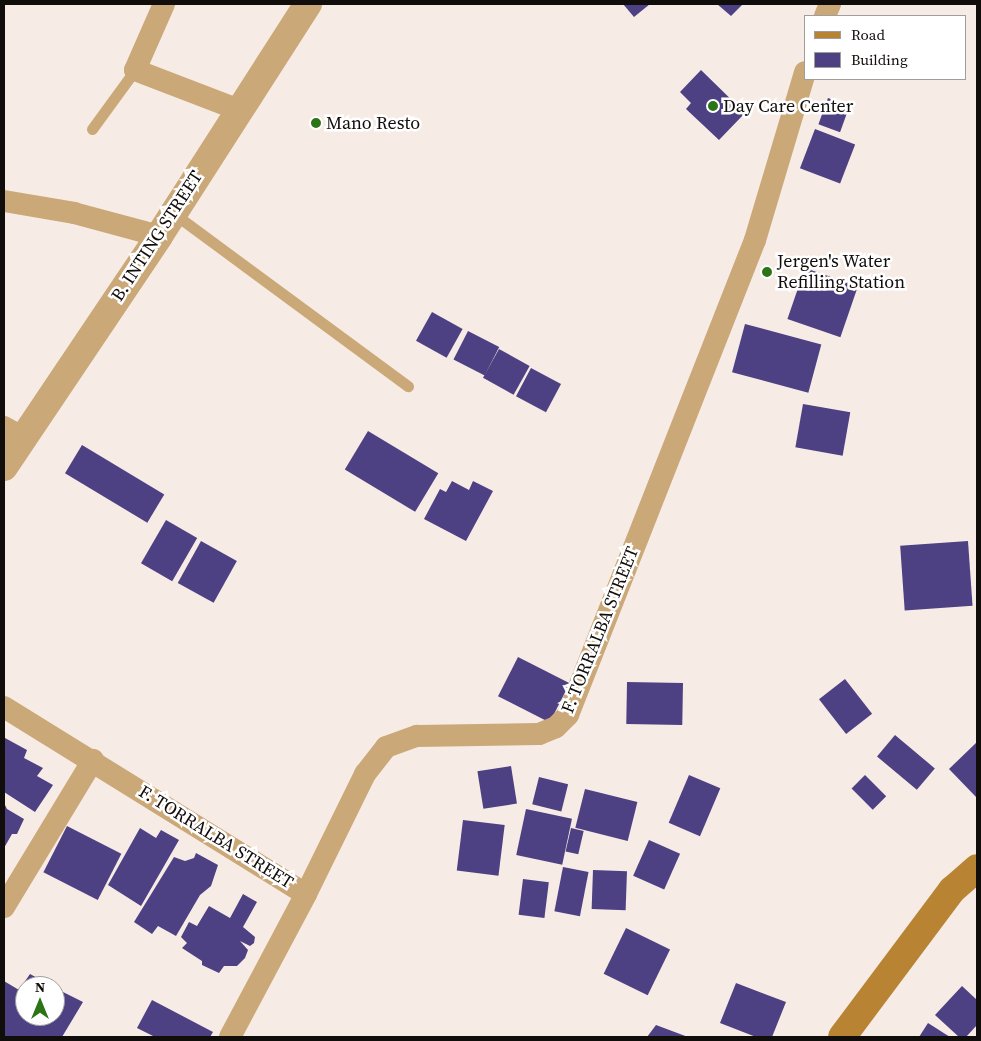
<!DOCTYPE html>
<html>
<head>
<meta charset="utf-8">
<style>
  body { margin:0 }
  #map { position:relative; width:981px; height:1041px; overflow:hidden; background:#f7ebe5; font-family:"Source Serif 4",serif }
  div>[style] { position:absolute }
  [style*='--x'] { left:calc(var(--x)*1px); top:calc(var(--y)*1px); width:calc(var(--w)*1px); rotate:calc(var(--a)*1deg) }
  .building>* { inset:0; background:#4d4083; transform-origin:0 0 }
  .service>* { height:11px; margin:-5.5px; padding:0 5.5px; transform-origin:5.5px; border-radius:5.5px; background:#cba878 }
  .minor>* { height:22px; margin:-11px; padding:0 11px; transform-origin:11px; border-radius:11px; background:#cba878 }
  .tertiary>* { height:28px; margin:-14px; padding:0 14px; transform-origin:14px; border-radius:14px; background:#cba878 }
  .secondary>* { height:28px; margin:-14px; padding:0 14px; transform-origin:14px; border-radius:14px; background:#b88434 }
  .dots>* { width:14px; height:14px; translate:-50% -50%; box-sizing:border-box; border:2px solid #fff; border-radius:50% }
  span { translate:-50% -50%; white-space:nowrap; text-align:center; line-height:1.15; -webkit-text-stroke:5px #fff; paint-order:stroke }
  .poi-label { font-size:18px; color:#110d0b }
  .left { translate:0 -50%; text-align:left }
  .street-label { font-size:18px; color:#110d0b }
  .frame { position:absolute; inset:0; border:5px solid #110d0b; pointer-events:none }
  .legend { position:absolute; left:804px; top:15px; width:162px; height:65px; box-sizing:border-box; background:#fff; border:1px solid #a09e9d; margin:0; padding:6px 9px; list-style:none; font-size:15px; color:#110d0b }
  .legend li { display:flex; align-items:center; gap:10px; height:25px }
  .legend b { width:25px; border:1px solid #a09e9d }
  .north { position:absolute; left:15px; top:976px; width:50px; height:50px; box-sizing:border-box; background:#fff; border:1px solid #a09e9d; border-radius:50%; rotate:0deg; font-size:14px; font-weight:700; line-height:20px; text-align:center; color:#110d0b }
  .north::after { content:''; display:block; margin:auto; width:18px; height:22px; background:#2d7417; clip-path:polygon(50% 0,100% 100%,50% 72%,0 100%) }
</style>
</head>
<body>
<div id="map">
  <div class="building">
    <i style="clip-path:polygon(623px 4px,650px 4px,634px 17px)"></i>
    <i style="clip-path:polygon(717px 4px,743px 4px,731px 16px)"></i>
    <i style="clip-path:polygon(701px 70px,745px 113px,719px 140px,686px 109px,691px 103px,680px 92px)"></i>
    <i style="left:828px;top:98px;width:23px;height:28px;rotate:20deg"></i>
    <i style="left:815px;top:129px;width:43px;height:42px;rotate:21deg"></i>
    <i style="left:805px;top:268px;width:56px;height:54px;rotate:19deg"></i>
    <i style="left:432px;top:312px;width:35px;height:33px;rotate:29deg"></i>
    <i style="left:745px;top:324px;width:79px;height:50px;rotate:15deg"></i>
    <i style="left:468px;top:331px;width:35px;height:32px;rotate:27deg"></i>
    <i style="left:499px;top:349px;width:35px;height:33px;rotate:29deg"></i>
    <i style="left:531px;top:368px;width:34px;height:32px;rotate:28deg"></i>
    <i style="left:803px;top:404px;width:48px;height:44px;rotate:10deg"></i>
    <i style="left:368px;top:431px;width:82px;height:45px;rotate:31deg"></i>
    <i style="left:82px;top:445px;width:96px;height:33px;rotate:31deg"></i>
    <i style="clip-path:polygon(452px 481px,469px 490px,473px 481px,493px 491px,466px 541px,424px 519px,440px 489px,446px 492px)"></i>
    <i style="left:166px;top:520px;width:36px;height:50px;rotate:30deg"></i>
    <i style="left:201px;top:541px;width:41px;height:48px;rotate:29deg"></i>
    <i style="left:968px;top:541px;width:65px;height:68px;rotate:86deg"></i>
    <i style="left:518px;top:657px;width:58px;height:44px;rotate:27deg"></i>
    <i style="left:845px;top:679px;width:44px;height:33px;rotate:52deg"></i>
    <i style="left:627px;top:682px;width:56px;height:42px;rotate:1deg"></i>
    <i style="left:895px;top:735px;width:52px;height:28px;rotate:40deg"></i>
    <i style="clip-path:polygon(5px 738px,27px 750px,24px 758px,43px 768px,37px 776px,53px 785px,35px 812px,4px 792px)"></i>
    <i style="clip-path:polygon(977px 742px,977px 798px,949px 769px)"></i>
    <i style="left:511px;top:766px;width:38px;height:34px;rotate:81deg"></i>
    <i style="left:689px;top:775px;width:34px;height:52px;rotate:23deg"></i>
    <i style="left:865px;top:775px;width:30px;height:19px;rotate:45deg"></i>
    <i style="left:539px;top:777px;width:30px;height:28px;rotate:14deg"></i>
    <i style="left:585px;top:789px;width:54px;height:40px;rotate:14deg"></i>
    <i style="clip-path:polygon(4px 803px,7px 809px,24px 819px,17px 834px,12px 834px,4px 848px)"></i>
    <i style="left:526px;top:809px;width:47px;height:47px;rotate:12deg"></i>
    <i style="left:463px;top:820px;width:42px;height:51px;rotate:7deg"></i>
    <i style="left:67px;top:826px;width:61px;height:52px;rotate:27deg"></i>
    <i style="clip-path:polygon(140px 828px,156px 838px,161px 830px,179px 840px,141px 906px,108px 885px)"></i>
    <i style="left:571px;top:828px;width:13px;height:24px;rotate:13deg"></i>
    <i style="left:649px;top:840px;width:34px;height:39px;rotate:24deg"></i>
    <i style="clip-path:polygon(196px 853px,218px 865px,211px 886px,200px 895px,176px 936px,158px 926px,152px 934px,134px 922px,174px 857px,185px 861px,194px 858px)"></i>
    <i style="left:563px;top:867px;width:26px;height:45px;rotate:11deg"></i>
    <i style="left:593px;top:870px;width:34px;height:39px;rotate:2deg"></i>
    <i style="left:523px;top:879px;width:26px;height:36px;rotate:7deg"></i>
    <i style="clip-path:polygon(243px 894px,257px 902px,243px 927px,255px 937px,254px 943px,250px 946px,240px 941px,248px 950px,245px 958px,237px 966px,224px 966px,219px 973px,202px 965px,202px 961px,182px 948px,187px 943px,181px 937px,189px 922px,197px 926px,209px 906px,230px 918px)"></i>
    <i style="left:626px;top:928px;width:49px;height:51px;rotate:26deg"></i>
    <i style="clip-path:polygon(30px 974px,52px 986px,25px 986px,25px 1016px,55px 1016px,55px 988px,83px 1002px,62px 1037px,4px 1037px,4px 981px,19px 990px)"></i>
    <i style="clip-path:polygon(736px 983px,786px 1002px,772px 1037px,756px 1037px,720px 1023px)"></i>
    <i style="clip-path:polygon(962px 986px,977px 1000px,977px 1025px,966px 1037px,959px 1037px,935px 1015px)"></i>
    <i style="clip-path:polygon(152px 1000px,213px 1032px,210px 1037px,155px 1037px,137px 1028px)"></i>
    <i style="clip-path:polygon(928px 1023px,950px 1037px,919px 1037px)"></i>
    <i style="clip-path:polygon(656px 1025px,688px 1037px,647px 1037px)"></i>
  </div>
  <div class="service">
    <i style="--x:92;--y:129;--w:73;--a:-53.9"></i>
    <i style="--x:173;--y:213;--w:292;--a:36.4"></i>
  </div>
  <div class="minor">
    <i style="--x:164;--y:4;--w:72;--a:113.7"></i>
    <i style="--x:135;--y:70;--w:111;--a:21"></i>
    <i style="--x:825;--y:16;--w:13;--a:-67"></i>
    <i style="--x:4;--y:201;--w:71;--a:9.7"></i>
    <i style="--x:74;--y:213;--w:88;--a:15.1"></i>
    <i style="--x:4;--y:427;--w:23;--a:29"></i>
    <i style="--x:4;--y:707;--w:355;--a:31.8"></i>
    <i style="--x:4;--y:907;--w:172;--a:-58.8"></i>
    <i style="--x:230;--y:1037;--w:162;--a:-62"></i>
    <i style="--x:306;--y:894;--w:134;--a:-63.8"></i>
    <i style="--x:365;--y:774;--w:34;--a:-52"></i>
    <i style="--x:386;--y:747;--w:33;--a:-20"></i>
    <i style="--x:417;--y:736;--w:122;--a:-0.9"></i>
    <i style="--x:539;--y:734;--w:18;--a:-22"></i>
    <i style="--x:556;--y:727;--w:17;--a:-45"></i>
    <i style="--x:568;--y:715;--w:510;--a:-68.51"></i>
    <i style="--x:755;--y:240;--w:175;--a:-73.4"></i>
  </div>
  <div class="tertiary">
    <i style="--x:4;--y:467;--w:278;--a:-56.1"></i>
    <i style="--x:159;--y:236;--w:276;--a:-57.3"></i>
  </div>
  <div class="secondary">
    <i style="--x:842;--y:1037;--w:184;--a:-53.2"></i>
    <i style="--x:952;--y:890;--w:33;--a:-41"></i>
  </div>
  <div class="dots">
    <i style="left:713px;top:106px;background:#2d7417"></i>
    <i style="left:316px;top:123px;background:#2d7417"></i>
    <i style="left:767px;top:272px;background:#2d7417"></i>
  </div>
  <div class="poi-label">
    <span class="left" style="left:723px;top:106px">Day Care Center</span>
    <span class="left" style="left:326px;top:123px">Mano Resto</span>
    <span class="left" style="left:777px;top:272px">Jergen's Water<br>Refilling Station</span>
  </div>
  <div class="street-label">
    <span style="left:157px;top:236px;rotate:-57deg">B. INTING STREET</span>
    <span style="left:600px;top:630px;rotate:-68deg">F. TORRALBA STREET</span>
    <span style="left:216px;top:837px;rotate:32deg">F. TORRALBA STREET</span>
  </div>
  <div class="frame"></div>
  <ul class="legend">
  <li><b style="height:6px;background:#b88434"></b>Road</li>
  <li><b style="height:14px;background:#4d4083"></b>Building</li>
  </ul>
  <div class="north">N</div>
</div>
</body>
</html>
